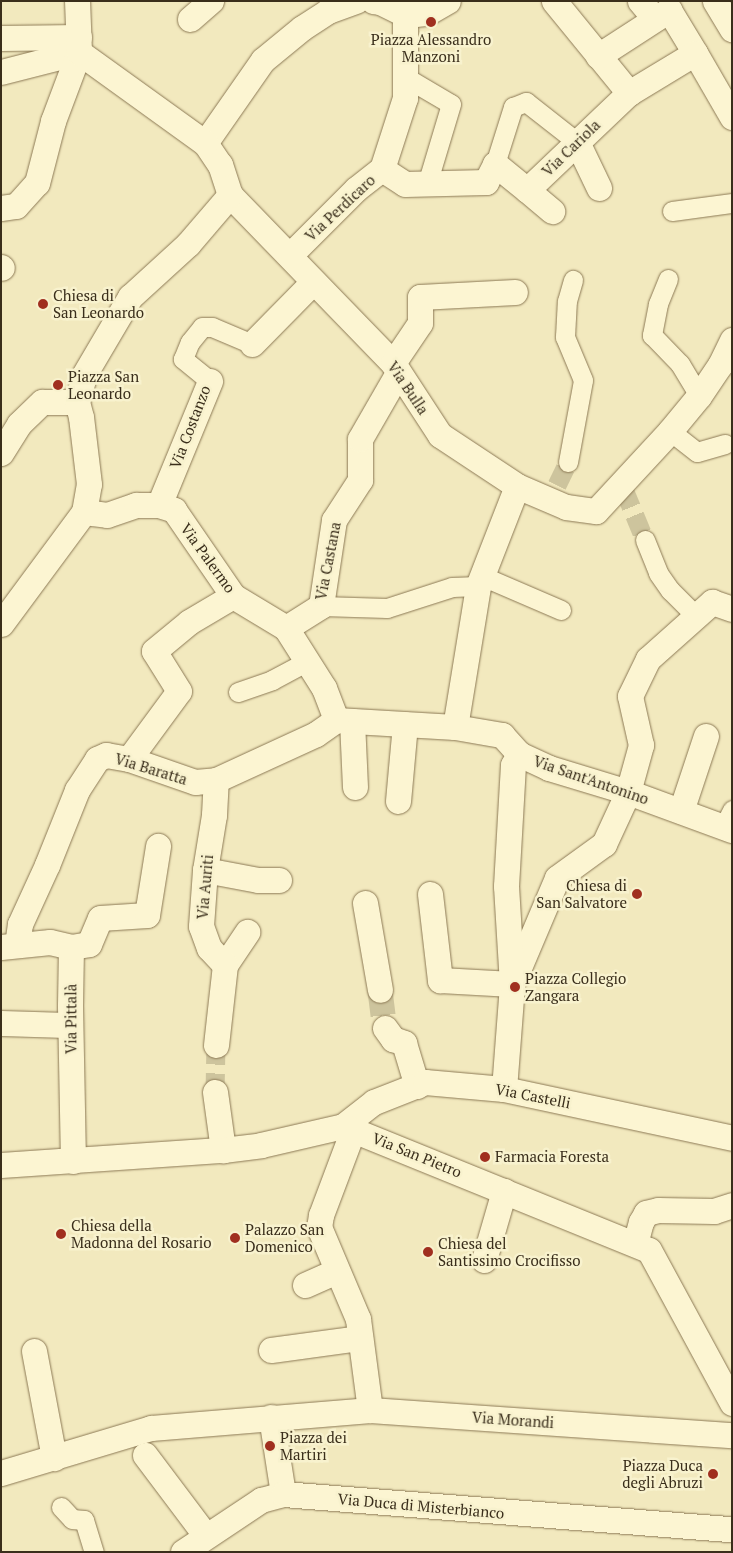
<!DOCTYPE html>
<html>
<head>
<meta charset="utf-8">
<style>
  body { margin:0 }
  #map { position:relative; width:733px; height:1553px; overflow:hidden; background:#f2e9be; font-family:"PT Serif",serif }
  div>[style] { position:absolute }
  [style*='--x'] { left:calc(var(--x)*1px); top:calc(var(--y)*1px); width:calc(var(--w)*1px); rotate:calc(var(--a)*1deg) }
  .pedestrian-tunnel>* { height:19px; margin-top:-9.5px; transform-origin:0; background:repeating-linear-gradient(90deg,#cdc49d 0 19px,transparent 0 28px) }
  .minor-tunnel>* { height:25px; margin-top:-12.5px; transform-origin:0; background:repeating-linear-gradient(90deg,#cdc49d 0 25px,transparent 0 37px) }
  .roads { filter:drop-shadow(0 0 1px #8c7955) drop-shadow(0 0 1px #8c7955) }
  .pedestrian>* { height:19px; margin:-9.5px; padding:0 9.5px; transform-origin:9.5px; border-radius:9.5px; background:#fcf5d2 }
  .minor>* { height:25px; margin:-12.5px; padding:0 12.5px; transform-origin:12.5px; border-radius:12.5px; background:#fcf5d2 }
  .dots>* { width:14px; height:14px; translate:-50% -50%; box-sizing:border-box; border:2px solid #f8f2ce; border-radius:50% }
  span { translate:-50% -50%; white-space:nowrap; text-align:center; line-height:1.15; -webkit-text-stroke:5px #f8f2ce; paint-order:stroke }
  .poi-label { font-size:15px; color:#3a2e1b }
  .left { translate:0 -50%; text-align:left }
  .right { translate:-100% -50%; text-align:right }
  .street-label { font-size:15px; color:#3a2e1b }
  .frame { position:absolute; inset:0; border:2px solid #3a2e1b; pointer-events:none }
</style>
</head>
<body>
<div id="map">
  <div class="pedestrian-tunnel">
    <i style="--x:557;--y:485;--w:25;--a:-64"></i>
    <i style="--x:624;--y:489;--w:55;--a:67.6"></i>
    <i style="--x:215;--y:1092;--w:47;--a:-88.8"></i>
  </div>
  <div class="minor-tunnel">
    <i style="--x:380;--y:990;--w:38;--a:83"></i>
  </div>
  <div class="roads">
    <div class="pedestrian">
      <i style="--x:405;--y:77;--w:53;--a:30.4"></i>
      <i style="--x:451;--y:104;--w:84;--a:106.7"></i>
      <i style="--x:495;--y:164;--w:60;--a:-72.5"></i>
      <i style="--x:513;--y:107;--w:14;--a:-21"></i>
      <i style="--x:526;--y:102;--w:65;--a:38.1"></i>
      <i style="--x:672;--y:211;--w:61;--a:-7.6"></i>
      <i style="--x:668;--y:279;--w:27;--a:112"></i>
      <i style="--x:658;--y:304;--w:32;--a:101"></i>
      <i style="--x:652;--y:335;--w:40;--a:46"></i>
      <i style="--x:680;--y:364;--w:37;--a:59"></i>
      <i style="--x:210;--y:381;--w:35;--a:-141"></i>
      <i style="--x:183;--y:359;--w:18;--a:-68"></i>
      <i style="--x:190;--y:342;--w:19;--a:-51"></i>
      <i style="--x:202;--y:327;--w:10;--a:0"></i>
      <i style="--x:212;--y:327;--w:43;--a:23"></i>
      <i style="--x:670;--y:431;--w:34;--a:38"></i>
      <i style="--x:697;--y:452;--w:29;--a:-16"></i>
      <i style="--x:568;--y:462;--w:83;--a:-79.6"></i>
      <i style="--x:583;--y:380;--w:47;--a:-112.7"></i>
      <i style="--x:565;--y:337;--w:36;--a:-87"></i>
      <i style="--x:567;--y:301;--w:22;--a:-74"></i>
      <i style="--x:645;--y:540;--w:35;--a:68"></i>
      <i style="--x:658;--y:573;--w:21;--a:55"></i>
      <i style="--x:670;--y:590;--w:35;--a:45"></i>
      <i style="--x:482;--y:576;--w:86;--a:23.3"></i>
      <i style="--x:321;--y:606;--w:66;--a:1.7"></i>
      <i style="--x:387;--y:608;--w:68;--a:-17.9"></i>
      <i style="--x:452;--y:587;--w:26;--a:-2"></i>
      <i style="--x:238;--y:692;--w:36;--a:-19"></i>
      <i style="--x:272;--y:680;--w:38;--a:-28"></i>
      <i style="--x:724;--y:826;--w:18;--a:-63"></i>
      <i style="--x:61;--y:1507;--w:16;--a:47"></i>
      <i style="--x:72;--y:1519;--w:12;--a:5"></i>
      <i style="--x:84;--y:1520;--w:34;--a:73"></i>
    </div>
    <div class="minor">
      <i style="--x:373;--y:1;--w:7;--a:8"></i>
      <i style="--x:380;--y:2;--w:30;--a:26"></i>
      <i style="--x:407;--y:15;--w:20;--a:-6"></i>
      <i style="--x:427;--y:13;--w:24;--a:-30"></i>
      <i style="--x:554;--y:1;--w:119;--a:50.8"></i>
      <i style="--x:640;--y:1;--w:23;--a:50"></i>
      <i style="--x:715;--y:1;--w:33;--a:59"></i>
      <i style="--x:190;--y:19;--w:28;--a:-41"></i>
      <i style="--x:1;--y:38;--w:78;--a:-0.7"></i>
      <i style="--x:598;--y:56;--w:85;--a:-32.9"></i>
      <i style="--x:669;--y:10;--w:50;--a:58.8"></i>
      <i style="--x:1;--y:72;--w:81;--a:-14.4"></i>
      <i style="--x:577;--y:142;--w:51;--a:64.4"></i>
      <i style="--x:205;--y:143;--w:101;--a:-55.1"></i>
      <i style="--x:263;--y:60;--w:50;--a:-39.4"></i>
      <i style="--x:302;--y:28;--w:31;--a:-33"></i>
      <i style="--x:328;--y:11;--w:30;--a:-20"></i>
      <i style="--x:382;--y:169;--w:27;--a:33"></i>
      <i style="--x:405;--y:184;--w:81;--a:-1.4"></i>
      <i style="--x:486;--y:182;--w:20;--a:-63"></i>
      <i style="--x:495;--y:164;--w:41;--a:39.1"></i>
      <i style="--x:527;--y:190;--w:141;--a:-43.6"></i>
      <i style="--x:629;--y:93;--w:77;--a:-31.2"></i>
      <i style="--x:695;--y:53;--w:74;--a:60"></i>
      <i style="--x:527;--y:190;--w:33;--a:40"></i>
      <i style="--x:230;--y:195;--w:234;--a:45.9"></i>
      <i style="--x:393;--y:363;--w:86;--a:56.9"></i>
      <i style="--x:440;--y:435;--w:92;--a:33.5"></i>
      <i style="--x:517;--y:486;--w:53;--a:23.2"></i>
      <i style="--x:566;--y:507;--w:30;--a:8"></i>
      <i style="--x:596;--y:511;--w:109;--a:-47.2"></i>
      <i style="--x:670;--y:431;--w:45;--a:-50.4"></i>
      <i style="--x:699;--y:396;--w:37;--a:-56"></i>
      <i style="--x:720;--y:365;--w:28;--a:-64"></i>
      <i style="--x:1;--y:208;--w:15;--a:-8"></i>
      <i style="--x:16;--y:206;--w:31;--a:-48"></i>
      <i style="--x:37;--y:183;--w:64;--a:-75.5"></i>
      <i style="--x:53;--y:121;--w:74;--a:-69.4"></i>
      <i style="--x:290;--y:255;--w:93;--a:-45"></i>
      <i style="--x:356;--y:189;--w:33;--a:-38"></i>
      <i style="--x:382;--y:169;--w:75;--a:-72.1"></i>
      <i style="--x:405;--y:98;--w:97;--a:-90"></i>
      <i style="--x:1;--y:267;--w:1;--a:45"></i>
      <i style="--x:252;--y:344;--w:87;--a:-45.5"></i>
      <i style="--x:393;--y:363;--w:48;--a:-56"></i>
      <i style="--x:420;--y:323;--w:26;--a:-90"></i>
      <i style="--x:420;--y:297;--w:95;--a:-3"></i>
      <i style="--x:1;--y:453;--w:34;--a:-58"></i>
      <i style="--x:19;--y:424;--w:32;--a:-44"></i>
      <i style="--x:42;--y:402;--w:35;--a:0"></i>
      <i style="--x:159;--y:505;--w:134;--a:-67.6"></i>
      <i style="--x:84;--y:512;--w:23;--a:7"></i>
      <i style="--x:107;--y:515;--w:31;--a:-19"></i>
      <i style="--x:136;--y:505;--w:23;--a:0"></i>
      <i style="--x:159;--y:505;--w:16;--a:18"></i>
      <i style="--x:174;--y:510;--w:104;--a:55.5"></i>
      <i style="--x:233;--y:596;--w:62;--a:31.1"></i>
      <i style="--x:286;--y:628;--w:71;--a:57.7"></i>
      <i style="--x:324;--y:688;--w:34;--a:69"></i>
      <i style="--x:1;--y:624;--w:139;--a:-53.5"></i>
      <i style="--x:84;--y:512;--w:28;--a:-80"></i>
      <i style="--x:89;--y:484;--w:67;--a:-96.8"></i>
      <i style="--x:81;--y:417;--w:16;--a:-105"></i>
      <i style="--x:77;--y:402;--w:28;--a:-75"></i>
      <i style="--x:84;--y:375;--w:91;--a:-59.5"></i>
      <i style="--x:130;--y:297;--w:79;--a:-42.4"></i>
      <i style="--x:188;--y:244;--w:65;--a:-49.4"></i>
      <i style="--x:230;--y:195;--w:32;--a:-108"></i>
      <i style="--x:220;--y:165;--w:27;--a:-124"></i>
      <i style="--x:205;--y:143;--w:155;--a:-144.2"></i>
      <i style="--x:79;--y:52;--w:51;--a:-92.2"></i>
      <i style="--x:286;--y:628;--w:41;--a:-32.2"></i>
      <i style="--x:321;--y:606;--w:87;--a:-81.4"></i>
      <i style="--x:334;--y:520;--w:48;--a:-57"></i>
      <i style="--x:360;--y:480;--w:41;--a:-90"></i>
      <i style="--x:360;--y:439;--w:76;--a:-60.1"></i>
      <i style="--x:336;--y:720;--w:119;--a:3.4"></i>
      <i style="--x:455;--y:727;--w:48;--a:9.7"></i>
      <i style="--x:502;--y:735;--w:25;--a:48"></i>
      <i style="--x:519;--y:754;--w:33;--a:25"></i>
      <i style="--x:549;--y:768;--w:83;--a:16.9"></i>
      <i style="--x:628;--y:792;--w:111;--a:20.1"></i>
      <i style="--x:352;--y:721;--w:66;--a:87.4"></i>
      <i style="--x:455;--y:727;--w:143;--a:-80.7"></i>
      <i style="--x:478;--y:586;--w:107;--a:-68.7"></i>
      <i style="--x:129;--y:759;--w:84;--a:-53.7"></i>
      <i style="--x:179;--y:691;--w:47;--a:-122"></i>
      <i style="--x:154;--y:651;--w:45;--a:-39.6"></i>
      <i style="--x:189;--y:622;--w:51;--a:-30.6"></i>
      <i style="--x:398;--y:801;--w:77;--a:-84.8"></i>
      <i style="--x:681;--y:811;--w:79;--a:-71.6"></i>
      <i style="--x:205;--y:870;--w:54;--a:10.7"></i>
      <i style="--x:258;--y:880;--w:21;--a:0"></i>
      <i style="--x:430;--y:894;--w:87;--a:83.4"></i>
      <i style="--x:440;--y:980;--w:72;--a:3.2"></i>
      <i style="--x:365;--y:903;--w:88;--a:80.2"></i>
      <i style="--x:17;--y:945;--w:21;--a:-82"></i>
      <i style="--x:20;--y:924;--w:65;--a:-65.4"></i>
      <i style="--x:47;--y:865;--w:81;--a:-68.2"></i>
      <i style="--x:77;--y:790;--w:37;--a:-57"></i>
      <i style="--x:97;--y:759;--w:10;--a:-24"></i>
      <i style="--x:106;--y:755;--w:23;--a:10"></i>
      <i style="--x:129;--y:759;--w:70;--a:19.2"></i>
      <i style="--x:195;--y:782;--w:21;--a:-5"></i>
      <i style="--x:216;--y:780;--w:110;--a:-24.7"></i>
      <i style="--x:316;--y:734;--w:24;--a:-35"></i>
      <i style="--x:1;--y:947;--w:49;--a:-5.8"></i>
      <i style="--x:50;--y:942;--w:22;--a:13"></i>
      <i style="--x:71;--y:947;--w:59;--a:91"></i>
      <i style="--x:70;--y:1006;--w:155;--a:88.9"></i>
      <i style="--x:71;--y:947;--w:18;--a:-9"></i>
      <i style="--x:89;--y:944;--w:28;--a:-67"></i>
      <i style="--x:100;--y:918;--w:47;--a:-3.7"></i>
      <i style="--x:147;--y:915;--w:70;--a:-80.9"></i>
      <i style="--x:225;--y:965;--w:40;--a:-56"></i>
      <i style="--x:512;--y:984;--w:115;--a:-67"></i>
      <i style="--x:557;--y:878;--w:58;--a:-35.9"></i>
      <i style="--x:604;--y:844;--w:57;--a:-65.2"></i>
      <i style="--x:628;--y:792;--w:49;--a:-74.5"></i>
      <i style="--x:641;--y:745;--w:50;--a:-102.7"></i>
      <i style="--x:630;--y:696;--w:41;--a:-64.1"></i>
      <i style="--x:648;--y:659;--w:86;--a:-41.7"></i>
      <i style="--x:712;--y:602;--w:21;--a:19"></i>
      <i style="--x:1;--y:1023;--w:69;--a:1.7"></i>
      <i style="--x:385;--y:1028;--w:14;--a:54"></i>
      <i style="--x:393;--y:1039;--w:12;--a:20"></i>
      <i style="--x:404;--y:1043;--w:45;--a:73.2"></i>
      <i style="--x:216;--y:1045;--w:81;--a:-83.6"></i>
      <i style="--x:225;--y:965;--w:23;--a:-133"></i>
      <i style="--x:209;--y:948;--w:23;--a:-110"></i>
      <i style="--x:201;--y:926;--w:56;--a:-85.9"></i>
      <i style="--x:205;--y:870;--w:56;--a:-80.7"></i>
      <i style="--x:214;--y:815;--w:35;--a:-87"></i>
      <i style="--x:504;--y:1089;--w:105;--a:-85.6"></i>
      <i style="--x:512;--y:984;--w:98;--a:-93.5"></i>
      <i style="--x:506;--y:886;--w:121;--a:-86.7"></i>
      <i style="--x:513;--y:765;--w:13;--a:-61"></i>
      <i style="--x:215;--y:1092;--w:59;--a:82.1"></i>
      <i style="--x:343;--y:1126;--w:39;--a:-38"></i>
      <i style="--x:374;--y:1102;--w:55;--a:-21.4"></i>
      <i style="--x:425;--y:1082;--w:79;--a:5.1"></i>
      <i style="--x:504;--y:1089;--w:233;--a:12.1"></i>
      <i style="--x:353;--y:1130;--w:91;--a:110.6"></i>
      <i style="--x:321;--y:1215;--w:12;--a:99"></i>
      <i style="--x:319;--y:1227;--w:100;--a:67"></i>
      <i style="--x:358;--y:1319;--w:92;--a:82.5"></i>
      <i style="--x:1;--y:1165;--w:223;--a:-3.9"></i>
      <i style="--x:223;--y:1150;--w:38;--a:-7"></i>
      <i style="--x:261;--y:1145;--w:84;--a:-13"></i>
      <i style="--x:343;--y:1126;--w:330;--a:22.1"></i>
      <i style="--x:649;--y:1250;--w:174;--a:61.5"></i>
      <i style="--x:635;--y:1244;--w:23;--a:-75"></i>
      <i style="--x:641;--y:1222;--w:10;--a:-61"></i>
      <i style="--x:646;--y:1213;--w:12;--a:-14"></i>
      <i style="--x:658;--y:1210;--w:56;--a:1"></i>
      <i style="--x:714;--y:1211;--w:19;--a:-18"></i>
      <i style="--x:484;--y:1260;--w:72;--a:-73.8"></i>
      <i style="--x:305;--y:1285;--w:35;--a:-24"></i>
      <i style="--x:271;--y:1350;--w:90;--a:-7.7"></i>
      <i style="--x:34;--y:1351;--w:109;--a:79.4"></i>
      <i style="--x:271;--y:1417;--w:78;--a:81.1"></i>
      <i style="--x:145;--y:1455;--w:101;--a:53"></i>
      <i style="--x:1;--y:1473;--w:157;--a:-16.7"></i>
      <i style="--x:151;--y:1428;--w:220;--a:-4.7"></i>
      <i style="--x:370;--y:1410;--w:363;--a:4"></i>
      <i style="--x:183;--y:1552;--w:94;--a:-33.7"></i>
      <i style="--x:261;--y:1500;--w:23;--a:-15"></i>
      <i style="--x:283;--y:1494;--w:450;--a:4.5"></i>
    </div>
  </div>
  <div class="dots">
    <i style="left:431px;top:22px;background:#a02f1f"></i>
    <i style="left:43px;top:304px;background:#a02f1f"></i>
    <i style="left:58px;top:385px;background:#a02f1f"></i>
    <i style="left:637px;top:894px;background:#a02f1f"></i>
    <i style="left:515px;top:987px;background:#a02f1f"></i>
    <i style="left:485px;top:1157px;background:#a02f1f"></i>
    <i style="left:61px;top:1234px;background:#a02f1f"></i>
    <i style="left:235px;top:1238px;background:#a02f1f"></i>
    <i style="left:428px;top:1252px;background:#a02f1f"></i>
    <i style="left:270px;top:1446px;background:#a02f1f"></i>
    <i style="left:713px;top:1474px;background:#a02f1f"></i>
  </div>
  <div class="poi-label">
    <span style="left:431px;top:48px">Piazza Alessandro<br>Manzoni</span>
    <span class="left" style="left:53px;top:304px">Chiesa di<br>San Leonardo</span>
    <span class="left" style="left:68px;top:385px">Piazza San<br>Leonardo</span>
    <span class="right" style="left:627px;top:894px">Chiesa di<br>San Salvatore</span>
    <span class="left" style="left:525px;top:987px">Piazza Collegio<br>Zangara</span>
    <span class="left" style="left:495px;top:1157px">Farmacia Foresta</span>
    <span class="left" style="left:71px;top:1234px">Chiesa della<br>Madonna del Rosario</span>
    <span class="left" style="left:245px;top:1238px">Palazzo San<br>Domenico</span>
    <span class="left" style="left:438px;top:1252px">Chiesa del<br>Santissimo Crocifisso</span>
    <span class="left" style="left:280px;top:1446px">Piazza dei<br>Martiri</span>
    <span class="right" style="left:703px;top:1474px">Piazza Duca<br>degli Abruzi</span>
  </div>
  <div class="street-label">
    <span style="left:571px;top:148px;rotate:-44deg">Via Cariola</span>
    <span style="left:340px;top:208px;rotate:-43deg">Via Perdicaro</span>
    <span style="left:408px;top:388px;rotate:56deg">Via Bulla</span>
    <span style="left:190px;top:427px;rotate:-69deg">Via Costanzo</span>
    <span style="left:208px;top:558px;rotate:54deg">Via Palermo</span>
    <span style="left:328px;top:561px;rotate:-79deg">Via Castana</span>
    <span style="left:151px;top:769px;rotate:17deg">Via Baratta</span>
    <span style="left:591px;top:780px;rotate:19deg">Via Sant'Antonino</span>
    <span style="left:205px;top:887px;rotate:-85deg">Via Auriti</span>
    <span style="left:71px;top:1019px;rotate:-90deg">Via Pittalà</span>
    <span style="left:533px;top:1096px;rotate:11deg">Via Castelli</span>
    <span style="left:417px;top:1155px;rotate:22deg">Via San Pietro</span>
    <span style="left:513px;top:1420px;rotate:4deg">Via Morandi</span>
    <span style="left:421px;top:1506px;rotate:5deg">Via Duca di Misterbianco</span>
  </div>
  <div class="frame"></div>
</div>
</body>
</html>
